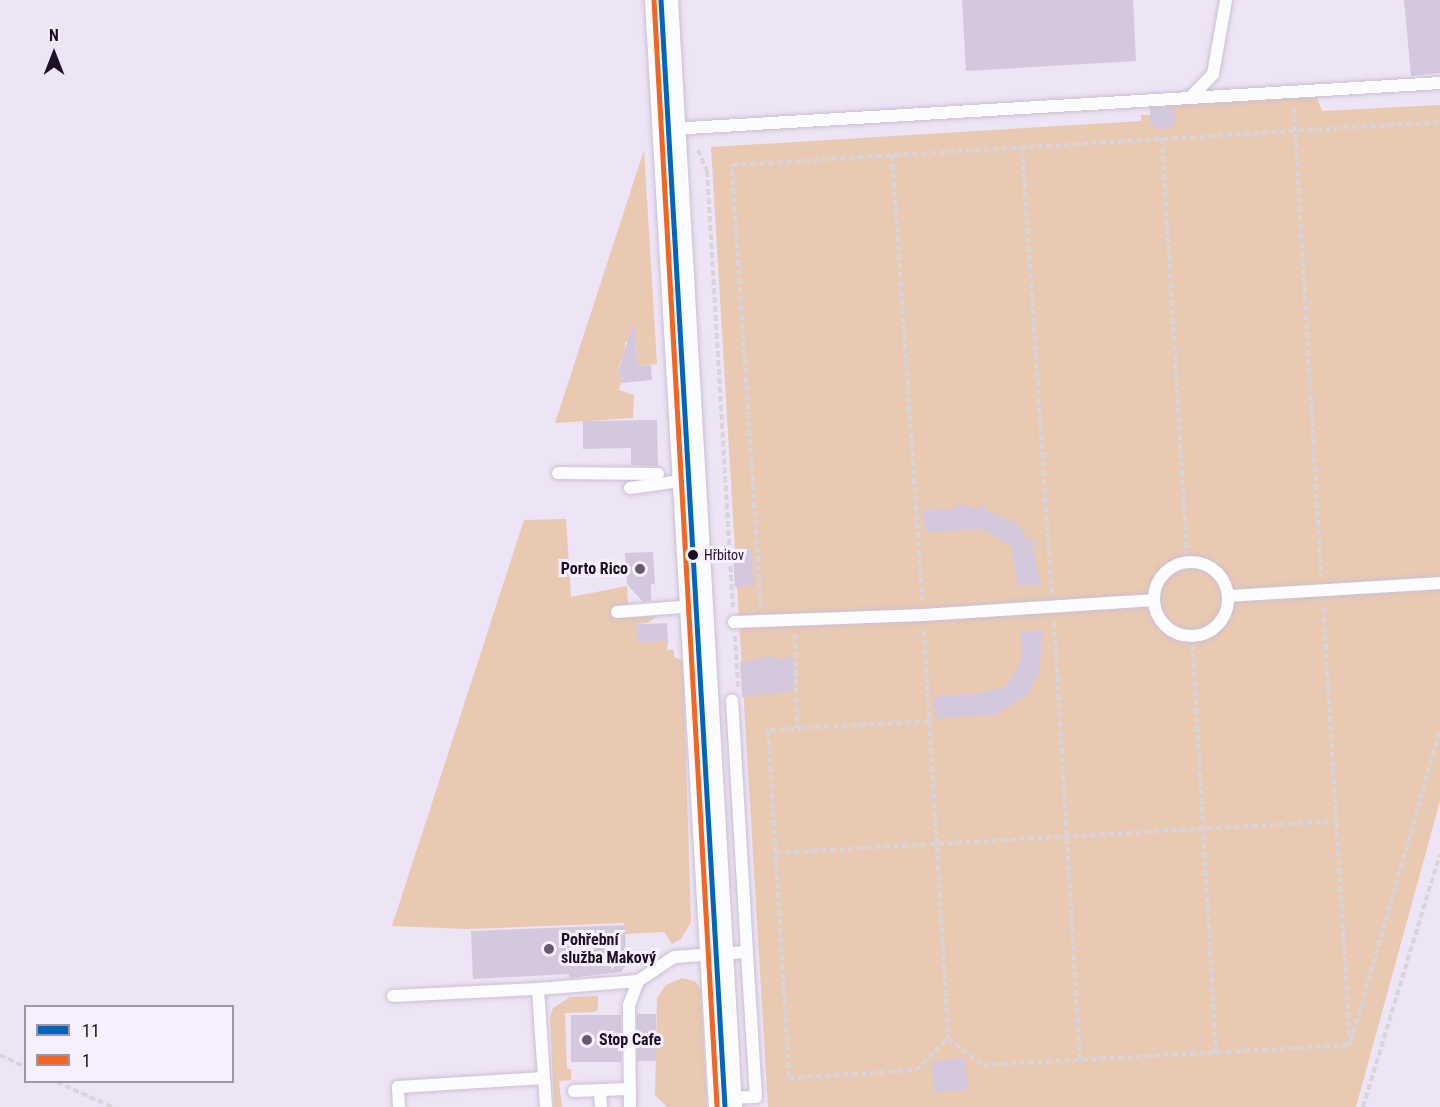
<!DOCTYPE html>
<html>
<head>
<meta charset="utf-8">
<style>
  body { margin:0 }
  #map { position:relative; width:1440px; height:1107px; overflow:hidden; background:#ede4f5; font-family:"Roboto Condensed",sans-serif }
  div>[style] { position:absolute }
  [style*='--x'] { left:calc(var(--x)*1px); top:calc(var(--y)*1px); width:calc(var(--w)*1px); rotate:calc(var(--a)*1deg) }
  .green>* { inset:0; background:#e9c9b2 }
  .building>* { inset:0; background:#d4c8dd; transform-origin:0 0 }
  .path>* { height:4px; margin-top:-2px; transform-origin:0; background:repeating-linear-gradient(90deg,#d8d5da 0 6px,transparent 0 9px) }
  .roads { filter:drop-shadow(0 0 2px #cbbfd4) drop-shadow(0 0 2px #cbbfd4) }
  .lane>* { height:12px; margin:-6px; padding:0 6px; transform-origin:6px; border-radius:6px; background:#fcfbfe }
  .lane>.ring { margin:-6px; padding:0; box-sizing:content-box; background:none; border:12px solid #fcfbfe; border-radius:50% }
  .secondary>* { height:33px; margin:-16.5px; padding:0 16.5px; transform-origin:16.5px; border-radius:16.5px; background:#fcfbfe }
  .bus-1>* { height:4.5px; margin:-2.25px; padding:0 2.25px; transform-origin:2.25px; border-radius:2.25px; background:#0065bd }
  .bus-2>* { height:4.5px; margin:-2.25px; padding:0 2.25px; transform-origin:2.25px; border-radius:2.25px; background:#f26522 }
  .dots>* { width:16px; height:16px; translate:-50% -50%; box-sizing:border-box; border:3px solid #f6effd; border-radius:50% }
  span { translate:-50% -50%; white-space:nowrap; text-align:center; line-height:1.15; -webkit-text-stroke:6px #f6effd; paint-order:stroke }
  .bus-label { font-size:14px; color:#1e0f29 }
  .left { translate:0 -50%; text-align:left }
  .poi-label { font-size:16px; color:#1e0f29; font-weight:700 }
  .right { translate:-100% -50%; text-align:right }
  .legend { position:absolute; left:24px; top:1005px; width:210px; height:78px; box-sizing:border-box; background:#f6effd; border:2px solid #a095a8; margin:0; padding:8px 10px; list-style:none; font-size:18px; color:#1e0f29 }
  .legend li { display:flex; align-items:center; gap:12px; height:30px }
  .legend b { width:30px; border:2px solid #a095a8 }
  .north { position:absolute; left:24px; top:24px; width:60px; height:60px; -webkit-text-stroke:4px #f6effd; paint-order:stroke; rotate:0deg; font-size:16px; font-weight:700; line-height:24px; text-align:center; color:#1e0f29 }
  .north::after { content:''; display:block; margin:auto; width:21px; height:27px; background:#1e0f29; clip-path:polygon(50% 0,100% 100%,50% 72%,0 100%) }
</style>
</head>
<body>
<div id="map">
  <div class="green">
    <i style="clip-path:polygon(1317px 97px,1322px 111px,1440px 105px,1440px 801px,1356px 1107px,768px 1107px,711px 147px,1141px 121px,1141px 115px,1150px 115px,1150px 106px)"></i>
    <i style="clip-path:polygon(644px 150px,657px 364px,638px 366px,636px 341px,625px 342px,626px 360px,621px 360px,617px 374px,623px 377px,619px 390px,634px 395px,633px 418px,555px 423px)"></i>
    <i style="clip-path:polygon(566px 519px,571px 597px,627px 586px,628px 605px,617px 606px,618px 618px,657px 616px,648px 623px,637px 624px,668px 641px,667px 650px,674px 650px,674px 657px,683px 661px,691px 922px,681px 939px,672px 944px,664px 932px,625px 934px,624px 923px,468px 929px,392px 926px,524px 520px)"></i>
    <i style="clip-path:polygon(682px 978px,695px 981px,701px 989px,707px 1107px,667px 1107px,655px 1095px,657px 998px,666px 985px)"></i>
    <i style="clip-path:polygon(598px 996px,598px 1010px,594px 1012px,565px 1013px,567px 1069px,571px 1069px,571px 1080px,559px 1081px,562px 1107px,554px 1107px,550px 1017px,553px 1008px,570px 997px)"></i>
  </div>
  <div class="building">
    <i style="clip-path:polygon(962px 0,1133px 0,1136px 61px,966px 71px)"></i>
    <i style="clip-path:polygon(1404px 0,1440px 0,1440px 73px,1411px 76px)"></i>
    <i style="clip-path:polygon(1174px 107px,1175px 123px,1163px 130px,1150px 124px,1150px 109px)"></i>
    <i style="clip-path:polygon(634px 321px,638px 366px,651px 365px,652px 380px,621px 383px,623px 377px,617px 375px)"></i>
    <i style="clip-path:polygon(657px 420px,658px 466px,631px 465px,631px 448px,583px 449px,583px 421px)"></i>
    <i style="clip-path:polygon(957px 504px,977px 509px,983px 504px,987px 511px,1018px 524px,1028px 540px,1036px 541px,1033px 550px,1041px 586px,1018px 585px,1011px 546px,983px 529px,926px 533px,922px 510px,954px 509px)"></i>
    <i style="left:752px;top:550px;width:36px;height:19px;rotate:87deg"></i>
    <i style="clip-path:polygon(653px 552px,655px 584px,651px 584px,651px 601px,643px 602px,627px 584px,625px 553px)"></i>
    <i style="left:667px;top:623px;width:18px;height:31px;rotate:87deg"></i>
    <i style="clip-path:polygon(1043px 629px,1039px 673px,1027px 695px,995px 715px,935px 718px,933px 696px,981px 693px,1003px 687px,1013px 677px,1022px 658px,1020px 632px)"></i>
    <i style="clip-path:polygon(776px 656px,776px 659px,793px 658px,793px 691px,742px 697px,740px 662px)"></i>
    <i style="clip-path:polygon(625px 925px,626px 965px,621px 972px,569px 978px,569px 974px,473px 979px,471px 931px)"></i>
    <i style="left:637px;top:1014px;width:19px;height:47px"></i>
    <i style="left:621px;top:1015px;width:47px;height:50px;rotate:90deg"></i>
    <i style="left:965px;top:1058px;width:32px;height:34px;rotate:85deg"></i>
  </div>
  <div class="path">
    <i style="--x:1294;--y:107;--w:470;--a:86.7"></i>
    <i style="--x:1162;--y:138;--w:425;--a:86.6"></i>
    <i style="--x:1022;--y:147;--w:447;--a:86.2"></i>
    <i style="--x:698;--y:150;--w:23;--a:67"></i>
    <i style="--x:707;--y:171;--w:437;--a:86.6"></i>
    <i style="--x:892;--y:155;--w:446;--a:86.1"></i>
    <i style="--x:761;--y:607;--w:443;--a:-93.8"></i>
    <i style="--x:732;--y:165;--w:709;--a:-3.48"></i>
    <i style="--x:1054;--y:622;--w:440;--a:86.6"></i>
    <i style="--x:924;--y:631;--w:408;--a:86.6"></i>
    <i style="--x:795;--y:634;--w:94;--a:88.8"></i>
    <i style="--x:735;--y:636;--w:52;--a:86.7"></i>
    <i style="--x:1192;--y:636;--w:418;--a:86.7"></i>
    <i style="--x:929;--y:721;--w:161;--a:176.8"></i>
    <i style="--x:768;--y:730;--w:349;--a:86.5"></i>
    <i style="--x:789;--y:1078;--w:127;--a:-3.6"></i>
    <i style="--x:916;--y:1070;--w:45;--a:-45"></i>
    <i style="--x:948;--y:1038;--w:44;--a:37.6"></i>
    <i style="--x:983;--y:1065;--w:368;--a:-3.1"></i>
    <i style="--x:1350;--y:1045;--w:442;--a:-93.5"></i>
    <i style="--x:776;--y:853;--w:561;--a:-3.27"></i>
    <i style="--x:1351;--y:1041;--w:323;--a:-74"></i>
    <i style="--x:0;--y:1055;--w:29;--a:25"></i>
    <i style="--x:57;--y:1082;--w:60;--a:24.4"></i>
    <i style="--x:1363;--y:1107;--w:264;--a:-73.1"></i>
  </div>
  <div class="roads">
    <div class="lane">
      <i style="--x:1190;--y:98;--w:33;--a:-46"></i>
      <i style="--x:1213;--y:74;--w:75;--a:-80"></i>
      <i style="--x:671;--y:129;--w:770;--a:-3.42"></i>
      <i style="--x:558;--y:473;--w:100;--a:0.6"></i>
      <i style="--x:630;--y:488;--w:59;--a:-7.9"></i>
      <i class="ring" style="left:1154px;top:562px;width:62px;height:62px"></i>
      <i style="--x:1228;--y:596;--w:212;--a:-3.5"></i>
      <i style="--x:617;--y:612;--w:77;--a:-4.5"></i>
      <i style="--x:734;--y:622;--w:189;--a:-2.1"></i>
      <i style="--x:923;--y:615;--w:230;--a:-3.7"></i>
      <i style="--x:393;--y:996;--w:145;--a:-2.8"></i>
      <i style="--x:600;--y:1090;--w:17;--a:87"></i>
      <i style="--x:574;--y:1091;--w:56;--a:-2"></i>
      <i style="--x:726;--y:1098;--w:30;--a:-2"></i>
      <i style="--x:756;--y:1097;--w:145;--a:-93.6"></i>
      <i style="--x:399;--y:1107;--w:20;--a:-93"></i>
      <i style="--x:398;--y:1087;--w:146;--a:-3.5"></i>
      <i style="--x:546;--y:1107;--w:118;--a:-93.9"></i>
      <i style="--x:538;--y:989;--w:100;--a:-4.6"></i>
      <i style="--x:638;--y:981;--w:43;--a:-33.7"></i>
      <i style="--x:674;--y:957;--w:73;--a:-3.9"></i>
      <i style="--x:747;--y:952;--w:252;--a:-93.4"></i>
      <i style="--x:630;--y:1107;--w:102;--a:-90.6"></i>
      <i style="--x:629;--y:1005;--w:26;--a:-69"></i>
    </div>
    <div class="secondary">
      <i style="--x:661;--y:0;--w:1109;--a:86.69"></i>
    </div>
  </div>
  <div class="bus-1">
    <i style="--x:661;--y:0;--w:1109;--a:86.69"></i>
  </div>
  <div class="bus-2">
    <i style="--x:654;--y:0;--w:1109;--a:86.74"></i>
  </div>
  <div class="dots">
    <i style="left:693px;top:555px;background:#1e0f29"></i>
    <i style="left:640px;top:569px;background:#665a70"></i>
    <i style="left:549px;top:949px;background:#665a70"></i>
    <i style="left:587px;top:1040px;background:#665a70"></i>
  </div>
  <div class="bus-label">
    <span class="left" style="left:704px;top:555px">Hřbitov</span>
  </div>
  <div class="poi-label">
    <span class="right" style="left:628px;top:569px">Porto Rico</span>
    <span class="left" style="left:561px;top:949px">Pohřební<br>služba Makový</span>
    <span class="left" style="left:599px;top:1040px">Stop Cafe</span>
  </div>
  <ul class="legend">
  <li><b style="height:8px;background:#0065bd"></b>11</li>
  <li><b style="height:8px;background:#f26522"></b>1</li>
  </ul>
  <div class="north">N</div>
</div>
</body>
</html>
